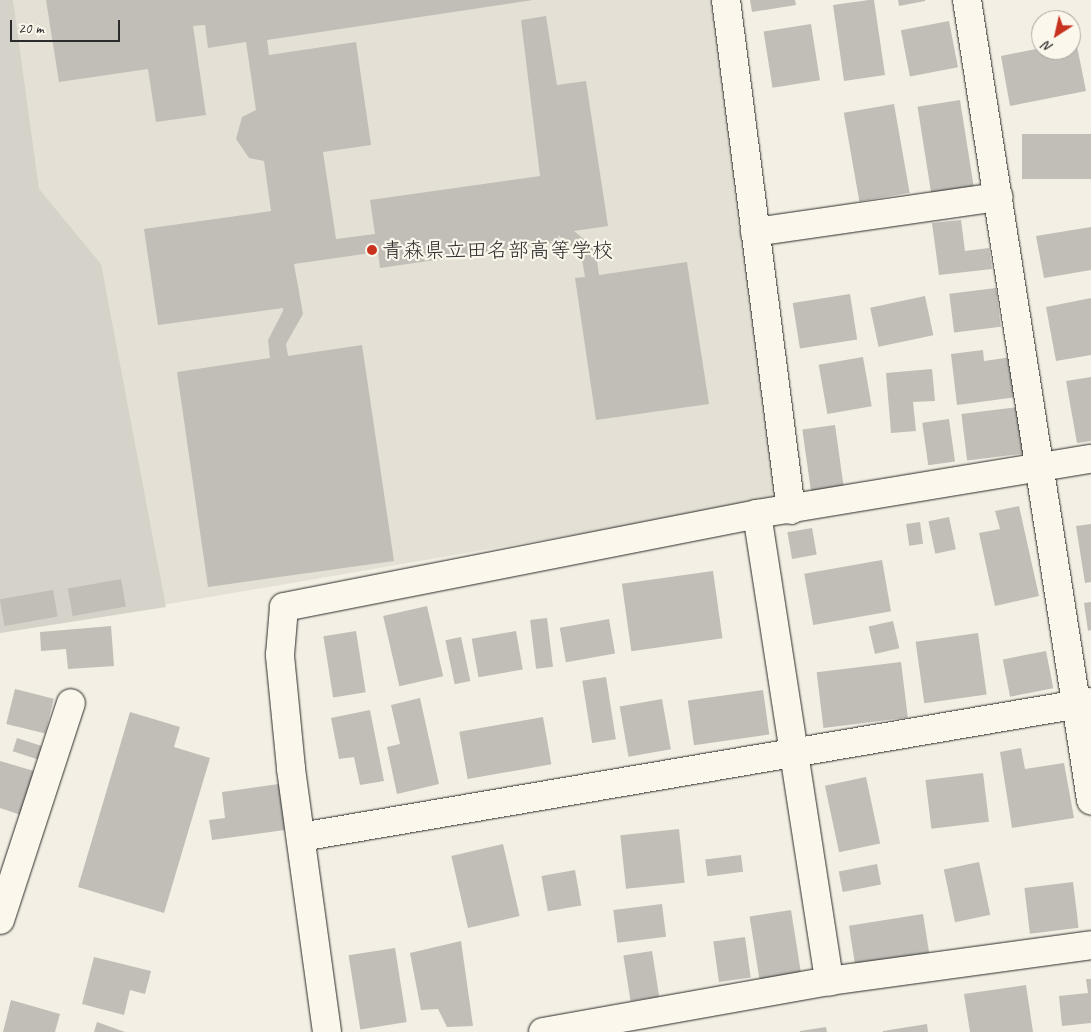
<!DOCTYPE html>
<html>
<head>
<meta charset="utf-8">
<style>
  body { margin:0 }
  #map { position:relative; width:1091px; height:1032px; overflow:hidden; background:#f3efe4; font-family:Caveat,"Klee One",sans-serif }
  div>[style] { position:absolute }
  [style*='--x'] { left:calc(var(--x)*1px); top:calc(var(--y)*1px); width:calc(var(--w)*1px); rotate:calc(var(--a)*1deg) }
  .built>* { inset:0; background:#e4e0d6 }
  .green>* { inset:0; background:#d5d2c9 }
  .building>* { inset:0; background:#c0beb6; transform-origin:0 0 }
  .roads { filter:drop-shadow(0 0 1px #2b2b2b) drop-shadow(0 0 1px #2b2b2b) }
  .street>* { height:28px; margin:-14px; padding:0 14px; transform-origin:14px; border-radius:14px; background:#fbf7ec }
  .dots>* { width:14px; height:14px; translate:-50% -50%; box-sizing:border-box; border:2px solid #fbf7ec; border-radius:50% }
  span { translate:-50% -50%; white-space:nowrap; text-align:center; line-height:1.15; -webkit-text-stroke:4.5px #fbf7ec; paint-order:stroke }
  .poi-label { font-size:21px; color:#2b2b2b }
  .left { translate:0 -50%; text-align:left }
  .north { position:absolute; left:1031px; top:10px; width:50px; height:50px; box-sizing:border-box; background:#fbf7ec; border:1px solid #a8a59f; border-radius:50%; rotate:215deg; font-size:14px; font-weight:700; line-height:20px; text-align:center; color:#2b2b2b }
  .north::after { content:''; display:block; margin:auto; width:18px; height:22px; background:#c8321e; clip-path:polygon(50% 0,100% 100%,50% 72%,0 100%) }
  .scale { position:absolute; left:10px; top:20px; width:110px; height:22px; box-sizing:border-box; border:2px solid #2b2b2b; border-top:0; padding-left:6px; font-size:15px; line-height:18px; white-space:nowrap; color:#2b2b2b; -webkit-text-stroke:4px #fbf7ec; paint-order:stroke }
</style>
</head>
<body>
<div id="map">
  <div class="built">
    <i style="clip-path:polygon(0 0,711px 0,776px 500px,0 633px)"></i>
  </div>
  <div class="green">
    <i style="clip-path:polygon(0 0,13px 0,39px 189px,101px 264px,166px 607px,0 633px)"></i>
  </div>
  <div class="building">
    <i style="clip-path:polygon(46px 0,533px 0,267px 40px,269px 55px,356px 42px,371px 145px,323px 152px,336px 239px,375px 234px,370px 200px,540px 176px,521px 20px,546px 16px,557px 85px,586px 81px,608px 226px,574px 231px,595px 248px,599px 275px,687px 262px,709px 404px,596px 420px,575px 278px,585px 277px,581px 254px,558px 235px,559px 242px,380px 268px,378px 252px,294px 264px,303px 314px,286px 344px,288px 356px,362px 345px,394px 561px,208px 587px,177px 372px,270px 358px,268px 340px,283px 311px,283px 308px,158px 325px,144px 229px,271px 211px,264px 161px,249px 158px,236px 139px,242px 117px,256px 110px,246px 42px,208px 48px,205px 25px,193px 26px,206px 115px,156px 122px,148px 69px,59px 82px)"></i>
    <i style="clip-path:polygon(750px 0,795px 0,796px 5px,752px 12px)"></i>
    <i style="clip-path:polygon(869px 0,874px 0,885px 75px,844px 81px,833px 5px)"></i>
    <i style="clip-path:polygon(898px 0,925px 0,925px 1px,899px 6px)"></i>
    <i style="left:949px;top:21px;width:47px;height:49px;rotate:79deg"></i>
    <i style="left:811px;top:24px;width:57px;height:48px;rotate:81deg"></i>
    <i style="clip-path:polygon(1076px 41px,1086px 91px,1010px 106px,1001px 56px,1041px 48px,1071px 50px,1071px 42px)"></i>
    <i style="left:960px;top:100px;width:88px;height:43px;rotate:81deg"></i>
    <i style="left:894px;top:104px;width:90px;height:51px;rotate:80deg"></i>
    <i style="left:1091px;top:134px;width:45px;height:69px;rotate:90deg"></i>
    <i style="clip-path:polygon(961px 220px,965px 251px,989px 248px,992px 269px,939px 275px,932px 223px)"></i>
    <i style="clip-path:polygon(1091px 227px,1091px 270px,1044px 278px,1036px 236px)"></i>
    <i style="left:996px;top:288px;width:39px;height:47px;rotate:83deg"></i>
    <i style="left:850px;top:294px;width:46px;height:58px;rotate:81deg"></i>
    <i style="left:925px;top:296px;width:40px;height:56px;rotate:78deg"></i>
    <i style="clip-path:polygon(1091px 298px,1091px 355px,1056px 361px,1046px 307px)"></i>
    <i style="clip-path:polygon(983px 350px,984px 361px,1012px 357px,1017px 397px,957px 405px,951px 354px)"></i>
    <i style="left:863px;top:357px;width:50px;height:45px;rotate:80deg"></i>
    <i style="clip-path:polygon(932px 369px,935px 401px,913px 402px,916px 431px,891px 433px,886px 373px)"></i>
    <i style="clip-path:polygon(1091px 377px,1091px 441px,1077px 443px,1066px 381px)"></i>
    <i style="left:1018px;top:407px;width:47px;height:57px;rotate:83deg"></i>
    <i style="left:949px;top:419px;width:43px;height:27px;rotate:82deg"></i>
    <i style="left:835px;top:425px;width:62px;height:33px;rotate:82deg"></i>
    <i style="clip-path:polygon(1019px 506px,1039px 596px,995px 606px,979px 533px,1000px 529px,995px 511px)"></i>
    <i style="left:949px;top:517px;width:33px;height:21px;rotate:78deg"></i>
    <i style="left:920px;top:522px;width:22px;height:14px;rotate:82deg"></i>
    <i style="clip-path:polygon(1091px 524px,1091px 582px,1085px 583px,1076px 526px)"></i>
    <i style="left:812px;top:528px;width:27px;height:25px;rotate:80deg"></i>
    <i style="left:882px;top:560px;width:52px;height:79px;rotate:80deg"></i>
    <i style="left:713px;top:571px;width:68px;height:92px;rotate:82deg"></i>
    <i style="left:121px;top:579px;width:28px;height:54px;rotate:80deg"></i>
    <i style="left:53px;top:590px;width:27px;height:54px;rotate:80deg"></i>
    <i style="clip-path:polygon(1091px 602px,1091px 630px,1088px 631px,1084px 603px)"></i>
    <i style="left:427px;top:606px;width:72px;height:45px;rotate:77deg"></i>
    <i style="left:547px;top:618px;width:49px;height:17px;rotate:83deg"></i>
    <i style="left:609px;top:619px;width:35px;height:50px;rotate:80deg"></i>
    <i style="left:893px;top:621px;width:28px;height:25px;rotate:77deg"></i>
    <i style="clip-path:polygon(111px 626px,114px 666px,68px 669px,66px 649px,41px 651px,40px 632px)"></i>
    <i style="left:356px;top:631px;width:62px;height:33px;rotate:81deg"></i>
    <i style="left:516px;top:631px;width:39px;height:45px;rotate:80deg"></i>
    <i style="left:978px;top:633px;width:62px;height:63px;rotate:82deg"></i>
    <i style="left:461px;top:637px;width:45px;height:16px;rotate:78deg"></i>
    <i style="left:1046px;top:651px;width:38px;height:44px;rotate:79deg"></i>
    <i style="left:901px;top:662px;width:56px;height:85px;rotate:83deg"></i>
    <i style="left:606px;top:677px;width:63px;height:24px;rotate:81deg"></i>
    <i style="left:15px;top:689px;width:40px;height:36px;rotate:14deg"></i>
    <i style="left:763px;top:690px;width:45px;height:76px;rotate:82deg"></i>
    <i style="clip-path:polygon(420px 698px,439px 784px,397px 794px,387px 747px,400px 744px,391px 705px)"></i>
    <i style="left:662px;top:699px;width:51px;height:43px;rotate:80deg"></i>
    <i style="clip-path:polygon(370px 710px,384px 781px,360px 785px,354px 757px,339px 759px,331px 718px)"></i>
    <i style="clip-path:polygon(130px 712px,180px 727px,174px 747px,210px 758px,164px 913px,78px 887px)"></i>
    <i style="left:543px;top:717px;width:48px;height:85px;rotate:80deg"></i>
    <i style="left:17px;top:738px;width:26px;height:14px;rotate:18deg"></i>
    <i style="clip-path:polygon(1021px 748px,1025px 769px,1064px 763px,1074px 818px,1012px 828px,1000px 752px)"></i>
    <i style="clip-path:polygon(0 761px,34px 771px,21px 815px,0 808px)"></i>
    <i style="left:983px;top:773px;width:49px;height:58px;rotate:83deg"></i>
    <i style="left:866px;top:777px;width:68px;height:42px;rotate:78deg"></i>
    <i style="clip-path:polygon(279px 784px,285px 830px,212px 840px,209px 820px,225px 818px,222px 792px)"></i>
    <i style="left:679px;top:829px;width:54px;height:59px;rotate:84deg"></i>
    <i style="left:503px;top:844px;width:74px;height:53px;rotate:77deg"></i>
    <i style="left:741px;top:855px;width:17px;height:36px;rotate:83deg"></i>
    <i style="left:979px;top:862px;width:54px;height:36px;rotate:78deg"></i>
    <i style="left:877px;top:864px;width:21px;height:39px;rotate:79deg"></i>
    <i style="left:575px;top:870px;width:36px;height:34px;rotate:80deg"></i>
    <i style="left:1073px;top:882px;width:46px;height:49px;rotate:83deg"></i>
    <i style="left:662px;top:904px;width:33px;height:49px;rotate:83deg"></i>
    <i style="left:791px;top:910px;width:66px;height:42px;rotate:81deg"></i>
    <i style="left:923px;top:914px;width:40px;height:75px;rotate:81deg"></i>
    <i style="left:745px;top:937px;width:41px;height:32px;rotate:82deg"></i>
    <i style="clip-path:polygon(461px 941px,473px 1026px,447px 1027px,438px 1009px,421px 1010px,410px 953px)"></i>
    <i style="left:395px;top:948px;width:75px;height:47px;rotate:81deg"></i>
    <i style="left:652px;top:951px;width:46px;height:29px;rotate:81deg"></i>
    <i style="clip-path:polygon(94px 957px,151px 971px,145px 994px,130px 990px,124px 1015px,82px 1004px)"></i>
    <i style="clip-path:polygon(1086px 979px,1091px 979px,1091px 1023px,1062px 1026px,1059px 996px,1088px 993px)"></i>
    <i style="clip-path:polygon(1026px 985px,1033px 1032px,970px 1032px,964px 994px)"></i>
    <i style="clip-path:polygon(11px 1000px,60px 1014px,55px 1032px,3px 1032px)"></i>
    <i style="clip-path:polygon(97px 1022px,125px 1032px,94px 1032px)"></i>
    <i style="clip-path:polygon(927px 1024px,928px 1032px,883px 1032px,883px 1031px)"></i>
    <i style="clip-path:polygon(826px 1027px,827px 1032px,800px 1032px,800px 1031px)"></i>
  </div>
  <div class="roads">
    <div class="street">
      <i style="--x:726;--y:0;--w:514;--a:82.74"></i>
      <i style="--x:967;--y:0;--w:810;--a:81.19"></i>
      <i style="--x:755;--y:232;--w:246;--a:-8.2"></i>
      <i style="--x:757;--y:514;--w:473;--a:81.2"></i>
      <i style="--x:301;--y:837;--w:801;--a:-9.7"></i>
      <i style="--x:0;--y:920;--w:228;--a:-71.9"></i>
      <i style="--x:327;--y:1032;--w:266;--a:-97.8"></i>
      <i style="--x:291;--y:768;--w:114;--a:-95.6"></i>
      <i style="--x:280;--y:655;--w:48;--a:-85.2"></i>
      <i style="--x:284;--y:607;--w:482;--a:-11.1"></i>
      <i style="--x:757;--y:514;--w:338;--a:-9.4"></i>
      <i style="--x:543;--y:1032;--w:291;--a:-10.1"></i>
      <i style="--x:829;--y:981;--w:264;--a:-7.8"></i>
    </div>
  </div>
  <div class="dots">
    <i style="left:372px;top:250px;background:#c8321e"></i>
  </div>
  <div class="poi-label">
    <span class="left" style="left:382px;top:250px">青森県立田名部高等学校</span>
  </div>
  <div class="north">N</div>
  <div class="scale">20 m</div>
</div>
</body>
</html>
